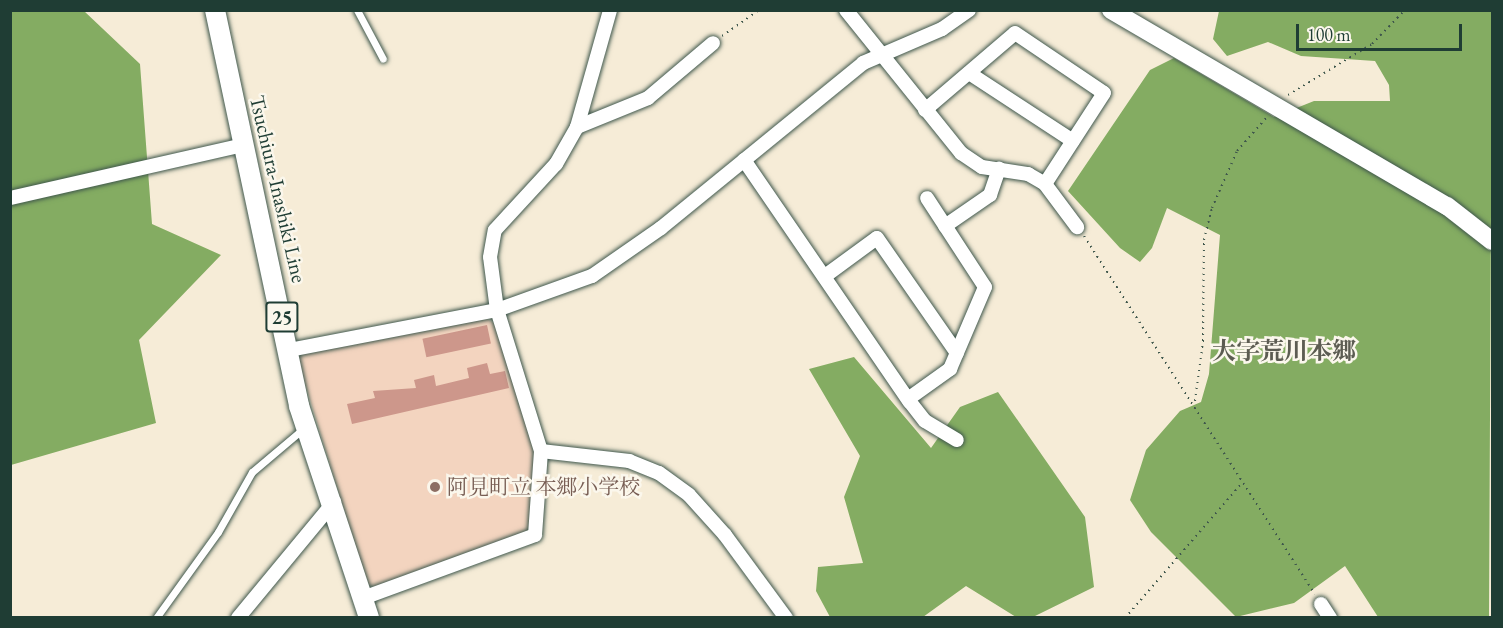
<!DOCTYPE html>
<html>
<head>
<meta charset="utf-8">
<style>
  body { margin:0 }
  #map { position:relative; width:1503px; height:628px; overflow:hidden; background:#f6ecd7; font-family:"EB Garamond","Noto Serif JP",serif }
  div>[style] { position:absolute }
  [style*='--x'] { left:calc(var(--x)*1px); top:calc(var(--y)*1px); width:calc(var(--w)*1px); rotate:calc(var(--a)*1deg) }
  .built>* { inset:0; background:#f3d4bf }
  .forest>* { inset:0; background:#84ac62 }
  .building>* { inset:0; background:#cd978b; transform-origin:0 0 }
  .path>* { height:2px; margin-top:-1px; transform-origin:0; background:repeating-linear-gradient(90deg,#3f574c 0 1.5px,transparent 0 6px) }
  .roads { filter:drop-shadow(0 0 2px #3f574c) drop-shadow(0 0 2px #3f574c) }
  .lane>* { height:7px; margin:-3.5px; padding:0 3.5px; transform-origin:3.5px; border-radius:3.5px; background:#fff }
  .street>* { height:14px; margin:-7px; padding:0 7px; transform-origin:7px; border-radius:7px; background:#fff }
  .secondary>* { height:18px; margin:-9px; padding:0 9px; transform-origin:9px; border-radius:9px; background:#fff }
  .primary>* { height:20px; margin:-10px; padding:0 10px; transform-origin:10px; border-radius:10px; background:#fff }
  .dots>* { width:16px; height:16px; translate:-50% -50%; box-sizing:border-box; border:3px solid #fbf7ec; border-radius:50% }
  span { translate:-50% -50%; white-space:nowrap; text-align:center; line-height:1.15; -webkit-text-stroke:5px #fbf7ec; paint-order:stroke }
  .shield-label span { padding:2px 4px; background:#fbf7ec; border:2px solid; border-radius:4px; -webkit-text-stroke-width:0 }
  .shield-label { font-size:20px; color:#1f3d34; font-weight:700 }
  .street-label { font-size:21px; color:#1f3d34 }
  .education-label { font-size:21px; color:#785e54 }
  .left { translate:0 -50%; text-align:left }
  .quarter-label { font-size:24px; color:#5c5c52; font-weight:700 }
  .frame { position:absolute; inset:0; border:12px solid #1f3d34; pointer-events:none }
  .scale { position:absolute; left:1296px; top:24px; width:166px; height:27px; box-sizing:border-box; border:3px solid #1f3d34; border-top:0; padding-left:8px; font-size:18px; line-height:21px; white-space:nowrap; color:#1f3d34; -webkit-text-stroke:4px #fbf7ec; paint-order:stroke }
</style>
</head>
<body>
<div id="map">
  <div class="built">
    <i style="clip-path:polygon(481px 316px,494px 323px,536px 452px,529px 531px,374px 587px,367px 584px,296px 354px)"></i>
  </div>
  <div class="forest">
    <i style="clip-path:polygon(11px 11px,84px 11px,140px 64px,152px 224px,221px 255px,139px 340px,156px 423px,11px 465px)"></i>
    <i style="clip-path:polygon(1219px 11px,1492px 11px,1489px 618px,1378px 617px,1345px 566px,1294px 603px,1236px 617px,1151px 532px,1130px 500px,1146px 450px,1180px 411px,1201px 402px,1209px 374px,1220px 235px,1167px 208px,1152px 248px,1140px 262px,1120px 248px,1068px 191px,1150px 70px,1174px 58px,1274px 117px,1314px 101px,1390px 101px,1389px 85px,1375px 61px,1301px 56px,1268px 42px,1227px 56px,1213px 39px)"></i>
    <i style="clip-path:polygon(854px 357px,931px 448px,960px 407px,998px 392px,1085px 517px,1094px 587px,1033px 617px,1016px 617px,966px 586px,923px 617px,830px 617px,816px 591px,818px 567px,863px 563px,844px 497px,860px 456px,809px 369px)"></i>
  </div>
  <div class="building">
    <i style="left:487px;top:325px;width:19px;height:66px;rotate:78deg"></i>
    <i style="clip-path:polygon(487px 363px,490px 374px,505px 371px,509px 388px,352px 424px,347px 404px,375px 398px,373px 391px,416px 388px,414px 380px,434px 375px,436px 386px,469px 378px,467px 368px)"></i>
  </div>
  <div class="path">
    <i style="--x:722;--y:36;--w:45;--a:-35.1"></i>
    <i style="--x:1288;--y:95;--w:98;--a:-31.3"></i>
    <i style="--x:1372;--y:44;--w:47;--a:-45.9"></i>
    <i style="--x:1084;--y:236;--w:426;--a:57.2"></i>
    <i style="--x:1195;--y:401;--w:61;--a:-82.4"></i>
    <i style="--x:1203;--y:341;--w:101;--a:-89.4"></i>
    <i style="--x:1204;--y:240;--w:33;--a:-76"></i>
    <i style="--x:1212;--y:208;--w:62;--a:-66.3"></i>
    <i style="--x:1237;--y:151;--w:45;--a:-48.6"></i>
    <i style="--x:1125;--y:618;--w:179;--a:-49.1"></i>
  </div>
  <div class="roads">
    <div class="lane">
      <i style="--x:357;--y:10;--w:55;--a:62"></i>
      <i style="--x:156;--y:618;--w:106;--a:-54.2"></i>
      <i style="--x:218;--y:532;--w:69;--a:-60.5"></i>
      <i style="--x:252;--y:472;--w:68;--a:-40.2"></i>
    </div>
    <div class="street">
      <i style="--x:846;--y:10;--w:184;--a:51.2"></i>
      <i style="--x:961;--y:153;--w:25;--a:34"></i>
      <i style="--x:982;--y:167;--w:47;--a:8.7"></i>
      <i style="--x:1028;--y:174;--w:20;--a:30"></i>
      <i style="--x:1045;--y:184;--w:54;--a:53.3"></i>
      <i style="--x:969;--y:73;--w:124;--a:33.2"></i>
      <i style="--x:925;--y:110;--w:118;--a:-40.5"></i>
      <i style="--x:1015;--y:33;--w:107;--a:34"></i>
      <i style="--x:1104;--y:93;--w:108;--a:123"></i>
      <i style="--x:577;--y:127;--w:77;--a:-22.2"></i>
      <i style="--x:648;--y:98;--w:85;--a:-40.2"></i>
      <i style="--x:744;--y:160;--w:293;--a:55.6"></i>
      <i style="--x:910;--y:402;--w:24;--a:52"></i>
      <i style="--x:925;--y:421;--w:37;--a:31"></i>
      <i style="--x:10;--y:198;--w:239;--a:-12.8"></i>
      <i style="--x:945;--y:226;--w:55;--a:-34.6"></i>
      <i style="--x:990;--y:195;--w:28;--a:-71"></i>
      <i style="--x:825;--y:276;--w:64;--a:-36.2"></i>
      <i style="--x:877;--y:238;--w:140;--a:55.2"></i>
      <i style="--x:289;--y:350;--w:212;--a:-10.9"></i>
      <i style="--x:497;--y:310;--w:101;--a:-19.7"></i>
      <i style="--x:592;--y:276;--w:84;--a:-34.8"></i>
      <i style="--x:661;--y:228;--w:261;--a:-39.2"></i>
      <i style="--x:863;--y:63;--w:86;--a:-23.3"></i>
      <i style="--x:942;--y:29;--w:33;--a:-35"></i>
      <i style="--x:908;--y:399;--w:52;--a:-35.5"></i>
      <i style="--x:950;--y:369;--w:89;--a:-66.9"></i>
      <i style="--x:985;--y:287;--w:106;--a:-123.1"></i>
      <i style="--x:541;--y:451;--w:89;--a:6.5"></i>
      <i style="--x:629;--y:461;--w:32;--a:22"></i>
      <i style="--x:659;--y:473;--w:37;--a:36"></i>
      <i style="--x:689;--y:495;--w:54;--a:48"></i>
      <i style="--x:725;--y:535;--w:103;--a:53.7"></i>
      <i style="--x:363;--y:598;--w:183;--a:-20.1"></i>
      <i style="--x:535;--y:535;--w:84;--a:-85.9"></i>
      <i style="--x:541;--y:451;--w:148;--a:-107.3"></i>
      <i style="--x:497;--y:310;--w:53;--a:-97.5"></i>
      <i style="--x:490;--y:257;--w:27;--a:-80"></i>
      <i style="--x:495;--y:230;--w:90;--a:-47.3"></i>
      <i style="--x:556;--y:164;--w:43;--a:-60.4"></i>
      <i style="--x:577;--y:127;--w:122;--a:-74.2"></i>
      <i style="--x:1321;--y:604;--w:17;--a:57"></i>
      <i style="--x:238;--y:618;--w:151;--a:-50.4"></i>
    </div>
    <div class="secondary">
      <i style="--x:1111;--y:10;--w:389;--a:30.3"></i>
      <i style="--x:1447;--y:206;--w:57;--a:37.9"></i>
    </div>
    <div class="primary">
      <i style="--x:215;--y:10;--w:405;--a:78"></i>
      <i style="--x:299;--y:406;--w:223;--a:71.7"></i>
    </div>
  </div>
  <div class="dots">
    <i style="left:435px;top:487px;background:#8d6e63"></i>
  </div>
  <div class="shield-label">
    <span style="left:282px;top:317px">25</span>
  </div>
  <div class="street-label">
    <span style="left:278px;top:189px;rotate:77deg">Tsuchiura-Inashiki Line</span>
  </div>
  <div class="education-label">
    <span class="left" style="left:447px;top:487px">阿見町立 本郷小学校</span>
  </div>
  <div class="quarter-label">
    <span style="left:1284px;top:351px">大字荒川本郷</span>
  </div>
  <div class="frame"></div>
  <div class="scale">100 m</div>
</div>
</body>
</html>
